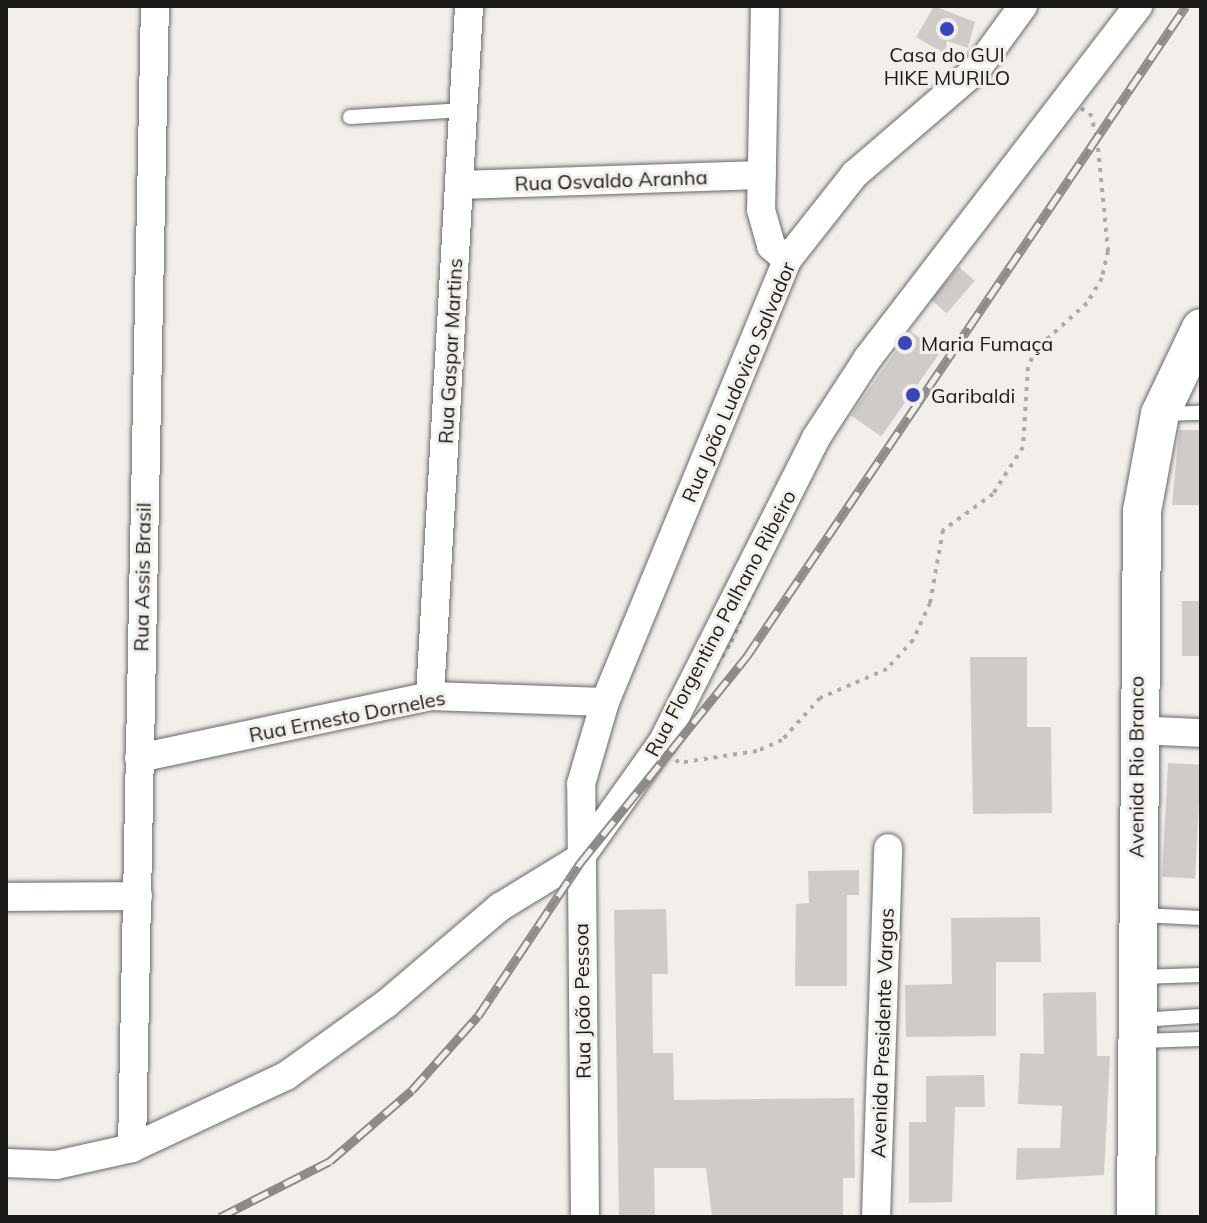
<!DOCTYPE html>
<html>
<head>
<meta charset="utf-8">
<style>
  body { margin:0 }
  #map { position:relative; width:1207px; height:1223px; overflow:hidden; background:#f2efeb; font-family:Mulish,sans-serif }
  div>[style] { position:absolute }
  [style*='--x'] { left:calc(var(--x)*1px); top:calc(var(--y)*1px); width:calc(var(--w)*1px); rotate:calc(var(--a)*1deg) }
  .building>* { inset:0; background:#cfcbc8; transform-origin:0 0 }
  .path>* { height:4px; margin-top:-2px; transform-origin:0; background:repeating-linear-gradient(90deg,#aca9a6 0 4px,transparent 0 10px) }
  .roads { filter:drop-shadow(0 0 2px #6a6764) drop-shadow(0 0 2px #6a6764) }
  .lane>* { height:14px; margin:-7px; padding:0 7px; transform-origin:7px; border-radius:7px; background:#fff }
  .street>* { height:28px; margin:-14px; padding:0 14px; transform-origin:14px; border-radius:14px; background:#fff }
  .secondary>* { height:38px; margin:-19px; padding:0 19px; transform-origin:19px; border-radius:19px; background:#fff }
  .rail>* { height:9px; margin-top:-4.5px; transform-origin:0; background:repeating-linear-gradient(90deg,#f2efeb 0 18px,#8d8a88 0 36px); box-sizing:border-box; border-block:2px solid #8d8a88 }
  .dots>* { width:22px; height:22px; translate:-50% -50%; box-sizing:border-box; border:4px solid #f2efeb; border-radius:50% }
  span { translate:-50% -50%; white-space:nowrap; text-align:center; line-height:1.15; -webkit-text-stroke:6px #f2efeb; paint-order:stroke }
  .poi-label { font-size:20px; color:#1c1a19 }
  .left { translate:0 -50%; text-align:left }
  .street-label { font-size:20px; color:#1c1a19 }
  .frame { position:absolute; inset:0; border:8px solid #1c1a19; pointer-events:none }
</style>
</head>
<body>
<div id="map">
  <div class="building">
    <i style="clip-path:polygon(934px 6px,975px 22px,968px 48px,947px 41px,945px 54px,916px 37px)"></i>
    <i style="left:959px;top:267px;width:21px;height:43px;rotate:41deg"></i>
    <i style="left:910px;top:331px;width:37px;height:103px;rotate:35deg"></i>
    <i style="clip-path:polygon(1179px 430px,1201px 430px,1201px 505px,1172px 505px)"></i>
    <i style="left:1182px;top:601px;width:19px;height:55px"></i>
    <i style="clip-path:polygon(970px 657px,1027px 657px,1027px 727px,1051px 727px,1052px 813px,973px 814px)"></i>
    <i style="left:1168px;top:763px;width:33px;height:114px;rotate:3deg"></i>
    <i style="clip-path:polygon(859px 870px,859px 895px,847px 895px,847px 986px,795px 986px,796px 904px,809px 903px,808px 871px)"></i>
    <i style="clip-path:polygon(666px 909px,668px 974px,652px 974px,653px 1053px,673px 1053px,674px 1100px,854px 1098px,855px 1178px,843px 1178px,843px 1217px,712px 1217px,706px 1168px,654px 1168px,655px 1217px,619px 1217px,614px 910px)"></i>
    <i style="clip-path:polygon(1040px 917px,1041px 962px,996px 962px,996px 1036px,906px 1037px,905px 985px,952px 984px,951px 918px)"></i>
    <i style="clip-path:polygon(1096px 992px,1097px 1056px,1110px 1056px,1104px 1175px,1016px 1180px,1017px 1148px,1060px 1148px,1062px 1106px,1018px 1104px,1020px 1053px,1044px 1054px,1043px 993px)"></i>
    <i style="clip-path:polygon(984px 1075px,985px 1107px,955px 1107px,952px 1202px,909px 1203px,909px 1122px,926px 1122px,926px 1076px)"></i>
  </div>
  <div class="path">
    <i style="--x:1072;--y:104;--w:20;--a:27"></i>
    <i style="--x:1090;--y:113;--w:26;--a:74"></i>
    <i style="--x:1097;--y:138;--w:114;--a:84.4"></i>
    <i style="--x:1108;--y:251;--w:28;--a:103"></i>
    <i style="--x:1102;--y:278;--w:29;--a:121"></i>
    <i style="--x:1087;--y:303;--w:69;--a:138"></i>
    <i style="--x:1036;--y:349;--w:20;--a:114"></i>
    <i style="--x:1028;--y:367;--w:80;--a:93.6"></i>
    <i style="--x:1023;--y:447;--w:56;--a:122.6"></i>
    <i style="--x:993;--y:494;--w:62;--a:144.2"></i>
    <i style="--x:943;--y:530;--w:74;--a:100.1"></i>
    <i style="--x:930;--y:603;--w:41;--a:114.7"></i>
    <i style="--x:913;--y:640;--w:39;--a:132"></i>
    <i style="--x:887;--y:669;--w:73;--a:156.6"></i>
    <i style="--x:820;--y:698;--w:57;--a:132.1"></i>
    <i style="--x:782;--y:740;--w:27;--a:156"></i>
    <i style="--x:757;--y:751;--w:80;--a:171.4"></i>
    <i style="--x:678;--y:763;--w:23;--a:-113"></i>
    <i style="--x:669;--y:742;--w:118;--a:-58.2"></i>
    <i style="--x:731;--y:642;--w:229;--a:-66"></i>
    <i style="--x:824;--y:433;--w:209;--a:-55.7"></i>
    <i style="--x:942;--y:260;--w:203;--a:-50.2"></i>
  </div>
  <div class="roads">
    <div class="lane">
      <i style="--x:350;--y:117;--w:115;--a:-3.5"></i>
      <i style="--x:1165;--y:414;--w:36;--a:-2"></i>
      <i style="--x:1141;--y:915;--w:60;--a:2.9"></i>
      <i style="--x:1140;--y:977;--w:61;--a:-1.9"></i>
      <i style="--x:1140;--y:1020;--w:61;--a:-3.8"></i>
      <i style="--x:1140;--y:1041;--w:61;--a:-1.9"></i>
    </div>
    <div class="street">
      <i style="--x:765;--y:6;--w:204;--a:91.1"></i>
      <i style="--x:761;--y:210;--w:37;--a:74"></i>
      <i style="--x:771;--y:246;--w:21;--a:41"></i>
      <i style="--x:459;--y:185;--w:303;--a:-1.9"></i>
      <i style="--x:430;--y:696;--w:691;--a:-86.76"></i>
      <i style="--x:1135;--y:730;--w:66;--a:2.6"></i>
      <i style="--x:139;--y:758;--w:298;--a:-12"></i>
      <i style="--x:430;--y:696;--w:175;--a:2"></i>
      <i style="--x:6;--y:897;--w:132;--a:-0.4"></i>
      <i style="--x:132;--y:1148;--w:1142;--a:-88.85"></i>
      <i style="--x:6;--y:1163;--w:50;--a:2.3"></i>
      <i style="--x:56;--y:1165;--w:78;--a:-12.6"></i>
      <i style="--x:132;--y:1148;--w:170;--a:-25.1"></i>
      <i style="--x:286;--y:1076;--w:123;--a:-35.8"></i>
      <i style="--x:386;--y:1004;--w:150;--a:-40.4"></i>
      <i style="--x:500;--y:907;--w:94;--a:-31.5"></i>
      <i style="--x:580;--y:858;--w:143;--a:-54.6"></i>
      <i style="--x:663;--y:741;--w:339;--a:-63.2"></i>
      <i style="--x:816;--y:438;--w:95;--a:-57"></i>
      <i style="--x:868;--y:358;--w:444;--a:-52.5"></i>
      <i style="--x:585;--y:1217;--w:433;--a:-90.5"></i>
      <i style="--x:581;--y:784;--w:85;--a:-73.7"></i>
      <i style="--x:605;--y:702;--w:478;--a:-67.6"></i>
      <i style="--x:787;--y:260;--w:110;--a:-51.7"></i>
      <i style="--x:855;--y:174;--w:161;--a:-40.7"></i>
      <i style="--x:977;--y:69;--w:78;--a:-53.9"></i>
      <i style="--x:876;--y:1217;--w:369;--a:-88.1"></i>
    </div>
    <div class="secondary">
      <i style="--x:1136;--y:1217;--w:706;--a:-89.51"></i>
      <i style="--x:1142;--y:511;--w:99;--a:-79.5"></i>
      <i style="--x:1160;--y:414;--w:95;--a:-64.5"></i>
    </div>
  </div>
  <div class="rail">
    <i style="--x:220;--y:1217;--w:123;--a:-27"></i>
    <i style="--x:330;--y:1161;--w:108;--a:-40.9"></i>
    <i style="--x:412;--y:1090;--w:99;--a:-48.3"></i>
    <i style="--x:478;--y:1016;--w:184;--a:-56.3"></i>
    <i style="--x:580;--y:863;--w:266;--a:-51.1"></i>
    <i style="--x:747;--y:656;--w:784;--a:-55.97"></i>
  </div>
  <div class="dots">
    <i style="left:947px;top:29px;background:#3846b9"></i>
    <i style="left:905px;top:343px;background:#3846b9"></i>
    <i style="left:913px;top:395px;background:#3846b9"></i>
  </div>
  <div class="poi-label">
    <span style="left:947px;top:66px">Casa do GUI<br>HIKE MURILO</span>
    <span class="left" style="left:921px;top:343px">Maria Fumaça</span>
    <span class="left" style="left:931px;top:395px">Garibaldi</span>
  </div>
  <div class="street-label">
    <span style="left:611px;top:180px;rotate:-2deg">Rua Osvaldo Aranha</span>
    <span style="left:450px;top:351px;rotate:-87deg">Rua Gaspar Martins</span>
    <span style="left:738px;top:382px;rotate:-67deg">Rua João Ludovico Salvador</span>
    <span style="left:142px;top:577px;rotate:-89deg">Rua Assis Brasil</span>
    <span style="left:720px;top:623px;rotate:-62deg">Rua Florgentino Palhano Ribeiro</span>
    <span style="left:347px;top:716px;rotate:-11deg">Rua Ernesto Dorneles</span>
    <span style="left:1136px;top:767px;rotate:-90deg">Avenida Rio Branco</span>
    <span style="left:582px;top:1001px;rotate:-91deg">Rua João Pessoa</span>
    <span style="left:882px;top:1033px;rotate:-88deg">Avenida Presidente Vargas</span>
  </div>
  <div class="frame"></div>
</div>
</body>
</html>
